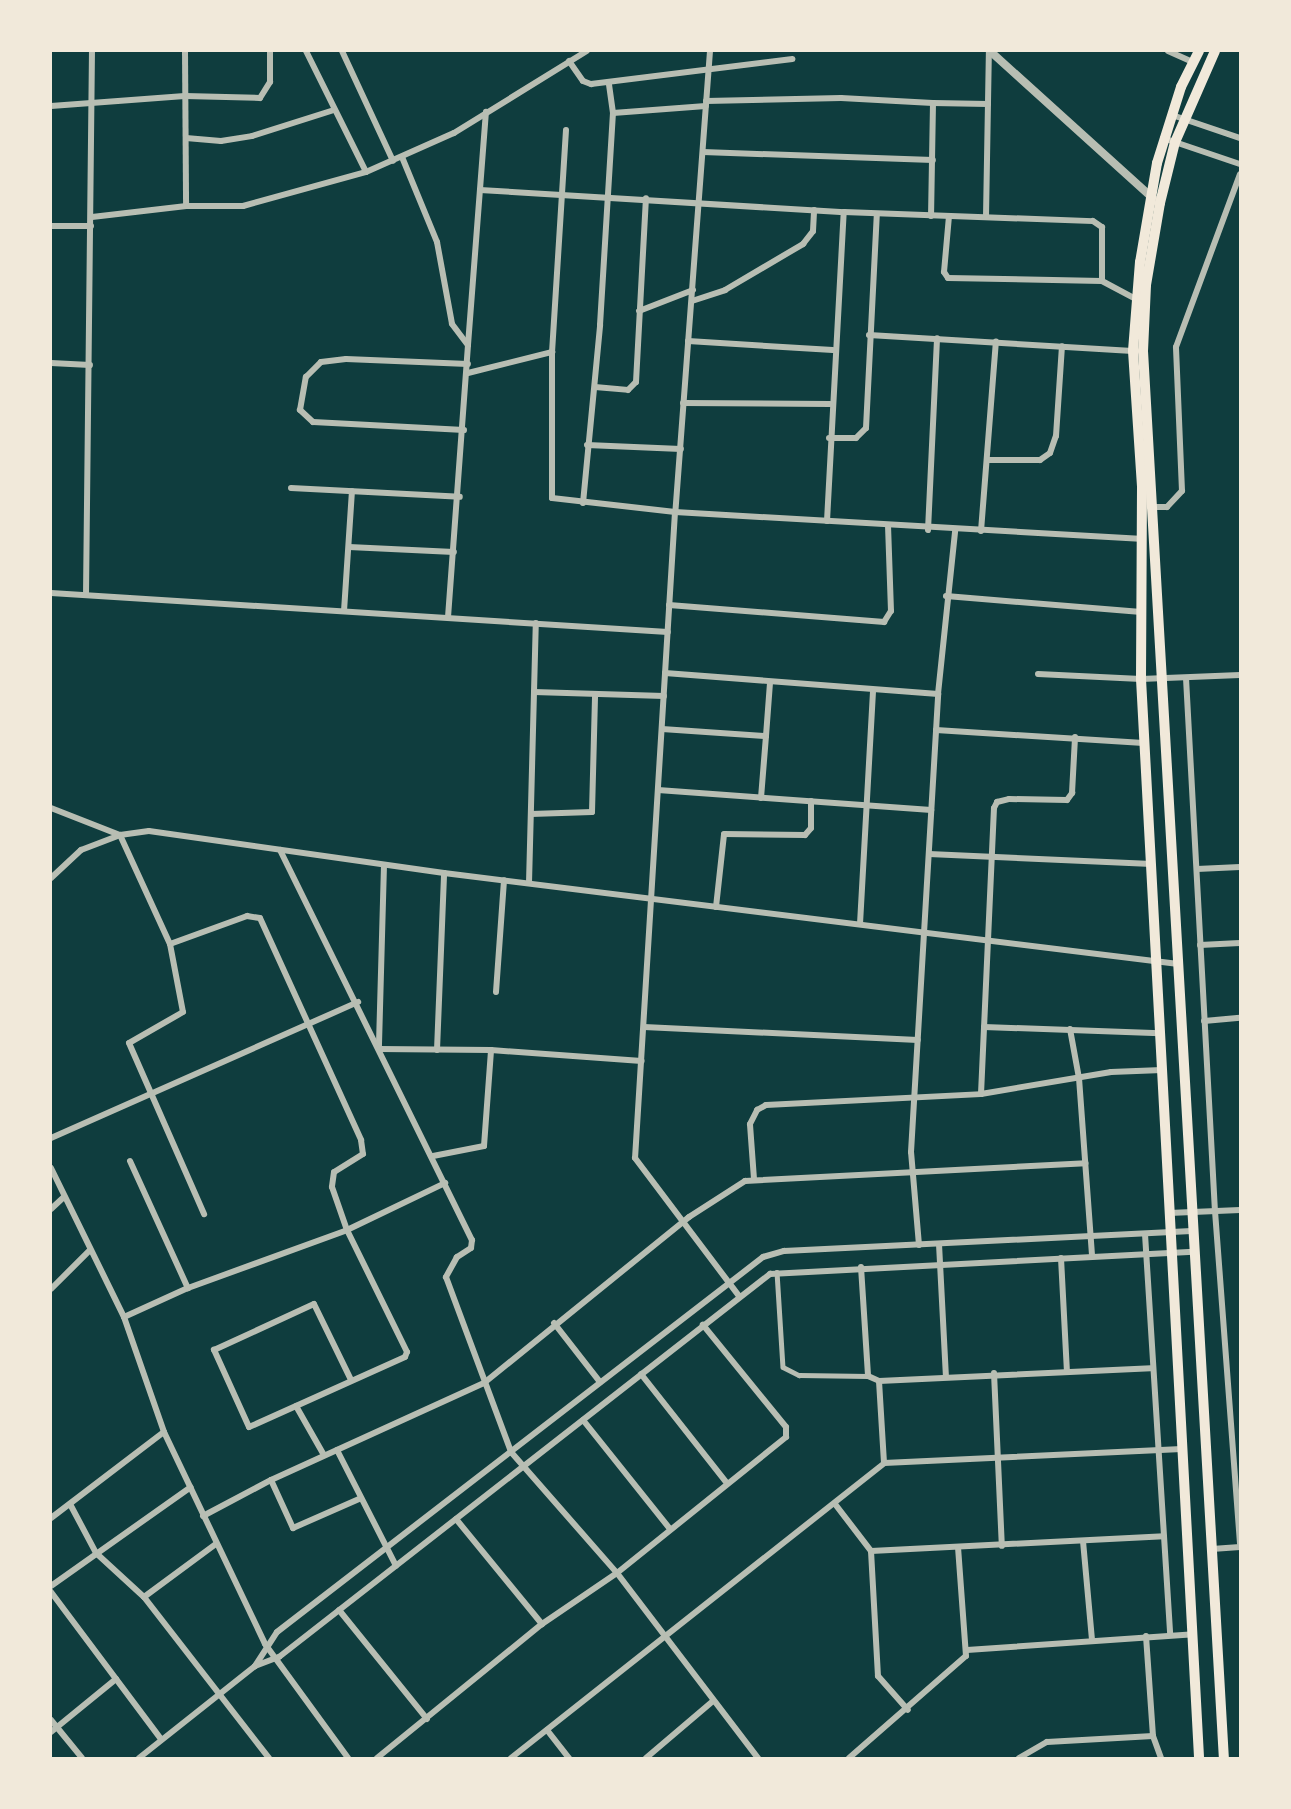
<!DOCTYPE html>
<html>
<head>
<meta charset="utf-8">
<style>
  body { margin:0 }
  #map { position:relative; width:1291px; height:1809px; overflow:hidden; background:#0f3d3e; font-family:Quicksand,sans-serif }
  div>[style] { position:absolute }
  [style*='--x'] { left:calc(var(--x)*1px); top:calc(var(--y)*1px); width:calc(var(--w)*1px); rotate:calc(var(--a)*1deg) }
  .pedestrian>* { height:4.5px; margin:-2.25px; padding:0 2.25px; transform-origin:2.25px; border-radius:2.25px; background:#b8beb3 }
  .minor>* { height:6px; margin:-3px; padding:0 3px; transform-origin:3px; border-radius:3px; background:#b8beb3 }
  .tertiary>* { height:8px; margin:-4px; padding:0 4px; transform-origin:4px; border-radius:4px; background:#b8beb3 }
  .primary>* { height:10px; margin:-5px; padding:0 5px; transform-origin:5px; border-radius:5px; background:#f1e9da }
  span { translate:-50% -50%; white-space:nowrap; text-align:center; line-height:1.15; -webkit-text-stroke:7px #f1e9da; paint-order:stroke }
  .frame { position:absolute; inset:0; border:52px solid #f1e9da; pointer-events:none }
</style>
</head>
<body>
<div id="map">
  <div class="pedestrian">
    <i style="--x:777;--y:1272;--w:95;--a:86.4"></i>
    <i style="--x:783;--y:1367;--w:18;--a:27"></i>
    <i style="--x:799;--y:1375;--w:69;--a:0.8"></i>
  </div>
  <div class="minor">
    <i style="--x:185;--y:51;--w:155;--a:89.6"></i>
    <i style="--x:306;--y:51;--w:135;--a:63.6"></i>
    <i style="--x:342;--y:51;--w:121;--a:65.1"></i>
    <i style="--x:710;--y:51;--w:462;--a:94.3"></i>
    <i style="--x:675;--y:512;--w:647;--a:93.54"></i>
    <i style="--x:635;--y:1158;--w:173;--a:53"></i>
    <i style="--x:1168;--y:51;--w:27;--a:24"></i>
    <i style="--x:569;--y:61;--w:24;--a:55"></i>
    <i style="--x:583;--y:81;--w:9;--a:21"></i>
    <i style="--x:591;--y:84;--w:203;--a:-7.1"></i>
    <i style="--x:706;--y:101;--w:135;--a:-1.3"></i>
    <i style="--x:841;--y:98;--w:92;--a:3.1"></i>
    <i style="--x:933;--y:103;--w:113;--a:91"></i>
    <i style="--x:933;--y:103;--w:55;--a:1"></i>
    <i style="--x:51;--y:106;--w:134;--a:-4.3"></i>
    <i style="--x:185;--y:96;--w:75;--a:1.5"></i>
    <i style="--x:260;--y:98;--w:19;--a:-58"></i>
    <i style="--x:270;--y:82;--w:31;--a:-90"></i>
    <i style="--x:613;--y:113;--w:93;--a:-4.3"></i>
    <i style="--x:1172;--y:115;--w:72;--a:18.7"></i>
    <i style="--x:566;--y:130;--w:222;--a:93.6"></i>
    <i style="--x:552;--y:352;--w:146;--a:90"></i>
    <i style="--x:552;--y:498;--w:124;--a:6.5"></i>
    <i style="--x:675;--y:512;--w:465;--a:3.3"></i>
    <i style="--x:186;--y:138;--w:35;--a:5"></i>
    <i style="--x:221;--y:141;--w:31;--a:-9"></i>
    <i style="--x:252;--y:136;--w:86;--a:-17.6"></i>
    <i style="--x:1163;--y:138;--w:81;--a:18.7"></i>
    <i style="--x:703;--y:152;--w:230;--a:2"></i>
    <i style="--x:402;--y:157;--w:92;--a:67.6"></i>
    <i style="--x:437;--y:242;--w:83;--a:79.6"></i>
    <i style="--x:452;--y:324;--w:26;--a:53"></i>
    <i style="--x:468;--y:345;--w:273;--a:94.2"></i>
    <i style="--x:480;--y:190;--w:365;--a:3.5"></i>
    <i style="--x:844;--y:212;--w:249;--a:2.1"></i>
    <i style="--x:1093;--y:221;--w:11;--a:34"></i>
    <i style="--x:1102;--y:227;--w:54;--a:90"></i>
    <i style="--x:949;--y:216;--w:56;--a:95.1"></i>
    <i style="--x:944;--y:272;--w:7;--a:56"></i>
    <i style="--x:948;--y:278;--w:154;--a:1.1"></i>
    <i style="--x:1102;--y:281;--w:38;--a:28"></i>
    <i style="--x:92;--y:217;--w:95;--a:-6.7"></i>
    <i style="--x:186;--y:206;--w:57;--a:0"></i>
    <i style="--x:243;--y:206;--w:128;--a:-15.5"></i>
    <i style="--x:366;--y:172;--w:96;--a:-23.9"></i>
    <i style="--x:454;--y:133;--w:156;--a:-31.7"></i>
    <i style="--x:986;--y:217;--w:166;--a:-89"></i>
    <i style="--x:51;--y:226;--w:40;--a:0"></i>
    <i style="--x:692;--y:301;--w:35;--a:-18"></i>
    <i style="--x:725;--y:290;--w:91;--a:-30.5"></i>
    <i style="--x:803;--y:244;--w:16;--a:-52"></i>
    <i style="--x:813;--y:231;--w:21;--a:-87"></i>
    <i style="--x:639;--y:311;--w:58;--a:-21.3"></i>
    <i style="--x:869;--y:335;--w:264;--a:3.5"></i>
    <i style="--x:688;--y:341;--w:145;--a:3.6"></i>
    <i style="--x:468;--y:345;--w:234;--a:-85.6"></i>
    <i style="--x:51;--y:363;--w:39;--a:3"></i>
    <i style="--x:468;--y:373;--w:87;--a:-14"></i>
    <i style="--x:595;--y:387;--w:33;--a:5"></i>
    <i style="--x:628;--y:390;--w:11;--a:-45"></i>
    <i style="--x:636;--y:382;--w:184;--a:-86.9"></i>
    <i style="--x:683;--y:403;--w:147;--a:0.4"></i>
    <i style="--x:464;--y:430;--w:151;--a:-177"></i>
    <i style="--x:313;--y:422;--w:18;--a:-137"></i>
    <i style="--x:300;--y:410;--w:34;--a:-80"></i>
    <i style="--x:306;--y:377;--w:21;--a:-45"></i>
    <i style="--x:321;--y:362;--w:25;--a:-7"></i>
    <i style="--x:346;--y:359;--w:122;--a:2.3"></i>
    <i style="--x:829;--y:438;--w:27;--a:0"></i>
    <i style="--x:856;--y:438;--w:14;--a:-45"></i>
    <i style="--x:866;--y:428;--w:214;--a:-87.1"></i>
    <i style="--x:587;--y:445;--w:94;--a:2.4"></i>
    <i style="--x:989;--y:460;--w:51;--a:0"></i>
    <i style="--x:1040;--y:460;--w:12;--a:-35"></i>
    <i style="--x:1050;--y:453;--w:18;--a:-71"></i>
    <i style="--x:1056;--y:436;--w:90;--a:-86.2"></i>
    <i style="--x:291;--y:488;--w:169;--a:3"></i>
    <i style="--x:583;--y:503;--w:179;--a:-84.5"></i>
    <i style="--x:600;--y:325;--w:212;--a:-86.5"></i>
    <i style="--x:613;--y:113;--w:30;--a:-98"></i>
    <i style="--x:1150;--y:507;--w:17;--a:0"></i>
    <i style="--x:1167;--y:507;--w:22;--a:-47"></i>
    <i style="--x:1182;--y:491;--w:144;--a:-92.4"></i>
    <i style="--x:1176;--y:347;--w:184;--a:-69.7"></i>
    <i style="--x:827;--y:521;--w:309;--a:-86.9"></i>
    <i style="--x:928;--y:530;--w:192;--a:-87.3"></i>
    <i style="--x:981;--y:531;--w:190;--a:-85.5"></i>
    <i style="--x:349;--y:547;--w:105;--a:2.7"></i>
    <i style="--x:51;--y:593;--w:618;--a:3.62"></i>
    <i style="--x:86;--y:595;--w:544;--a:-89.37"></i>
    <i style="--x:946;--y:596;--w:196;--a:4.7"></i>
    <i style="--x:669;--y:605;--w:216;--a:4.5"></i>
    <i style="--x:884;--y:622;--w:13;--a:-58"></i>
    <i style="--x:891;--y:611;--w:84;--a:-92"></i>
    <i style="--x:344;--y:611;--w:120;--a:-86.2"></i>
    <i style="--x:665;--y:673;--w:274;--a:4.4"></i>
    <i style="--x:1038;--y:674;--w:103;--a:2.8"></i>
    <i style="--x:1141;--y:679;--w:99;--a:-2.3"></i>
    <i style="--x:1186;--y:678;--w:534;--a:86.89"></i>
    <i style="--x:1215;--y:1211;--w:334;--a:85.7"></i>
    <i style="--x:534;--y:692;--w:130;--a:1.8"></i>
    <i style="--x:662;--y:729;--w:104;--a:3.9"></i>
    <i style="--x:766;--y:736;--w:53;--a:-85.7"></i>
    <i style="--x:936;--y:730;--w:208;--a:3.6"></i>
    <i style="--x:658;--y:790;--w:274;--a:4.2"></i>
    <i style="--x:761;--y:798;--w:62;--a:-85.4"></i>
    <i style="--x:51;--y:808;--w:74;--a:21.4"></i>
    <i style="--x:120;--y:835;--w:120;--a:65.4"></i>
    <i style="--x:170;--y:944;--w:69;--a:79.2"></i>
    <i style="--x:183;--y:1012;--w:62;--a:150.1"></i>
    <i style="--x:129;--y:1043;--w:187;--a:66.3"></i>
    <i style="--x:531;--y:814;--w:61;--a:-1.9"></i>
    <i style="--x:592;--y:812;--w:118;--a:-88.5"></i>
    <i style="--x:280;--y:850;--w:435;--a:63.8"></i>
    <i style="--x:472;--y:1240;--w:8;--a:97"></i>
    <i style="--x:471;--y:1248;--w:17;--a:147"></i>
    <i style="--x:457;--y:1257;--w:23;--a:119"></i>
    <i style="--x:446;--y:1277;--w:187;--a:69.6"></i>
    <i style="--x:511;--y:1452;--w:161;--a:48.8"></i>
    <i style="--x:617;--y:1573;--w:233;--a:52.7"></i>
    <i style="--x:929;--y:854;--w:223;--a:2.6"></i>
    <i style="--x:384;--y:865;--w:184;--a:91.6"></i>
    <i style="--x:379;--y:1049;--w:112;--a:0.5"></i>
    <i style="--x:491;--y:1050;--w:151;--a:4.2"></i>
    <i style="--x:1197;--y:869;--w:43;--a:-2.7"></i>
    <i style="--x:51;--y:878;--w:41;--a:-43"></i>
    <i style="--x:81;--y:850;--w:42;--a:-21"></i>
    <i style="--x:120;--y:835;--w:29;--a:-8"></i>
    <i style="--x:149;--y:831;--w:298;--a:8.1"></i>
    <i style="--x:444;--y:873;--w:740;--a:7.07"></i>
    <i style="--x:529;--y:883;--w:260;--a:-88.5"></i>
    <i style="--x:716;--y:907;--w:73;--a:-83.7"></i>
    <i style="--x:724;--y:834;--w:81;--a:0.7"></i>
    <i style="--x:805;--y:835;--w:9;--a:-49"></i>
    <i style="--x:811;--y:828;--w:27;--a:-90"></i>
    <i style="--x:860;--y:924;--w:234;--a:-86.8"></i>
    <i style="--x:170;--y:944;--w:82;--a:-20"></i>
    <i style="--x:247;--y:916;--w:13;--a:9"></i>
    <i style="--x:260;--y:918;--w:244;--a:65.5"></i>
    <i style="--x:361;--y:1140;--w:14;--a:82"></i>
    <i style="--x:363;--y:1154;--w:34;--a:148"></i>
    <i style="--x:334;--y:1172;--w:15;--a:98"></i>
    <i style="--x:332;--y:1187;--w:46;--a:70.8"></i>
    <i style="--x:347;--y:1230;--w:136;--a:63.8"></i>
    <i style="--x:407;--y:1352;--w:5;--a:112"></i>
    <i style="--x:405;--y:1357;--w:171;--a:155.8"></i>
    <i style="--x:249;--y:1427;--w:85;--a:-114.4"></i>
    <i style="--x:214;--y:1350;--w:110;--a:-24.7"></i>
    <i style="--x:314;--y:1304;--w:85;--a:64"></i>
    <i style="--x:1200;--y:945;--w:40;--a:-2.9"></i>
    <i style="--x:496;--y:992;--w:112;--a:-85.9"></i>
    <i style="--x:1204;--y:1021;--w:36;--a:-5"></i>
    <i style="--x:644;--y:1027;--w:274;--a:2.7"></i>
    <i style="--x:984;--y:1027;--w:176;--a:2"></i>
    <i style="--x:1070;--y:1029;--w:50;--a:79.6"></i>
    <i style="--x:1079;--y:1078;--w:178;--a:85.8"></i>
    <i style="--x:437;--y:1050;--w:177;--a:-87.7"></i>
    <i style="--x:981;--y:1094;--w:286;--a:-87.4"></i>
    <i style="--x:994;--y:808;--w:7;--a:-63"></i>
    <i style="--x:997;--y:802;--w:12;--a:-14"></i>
    <i style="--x:1009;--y:799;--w:58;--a:1"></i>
    <i style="--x:1067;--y:800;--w:9;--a:-54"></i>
    <i style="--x:1072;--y:793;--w:56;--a:-86.9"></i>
    <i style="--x:51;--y:1138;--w:336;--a:-23.9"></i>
    <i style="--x:433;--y:1156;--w:52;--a:-11.1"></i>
    <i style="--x:484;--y:1146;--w:96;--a:-85.8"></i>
    <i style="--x:130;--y:1161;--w:140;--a:65.5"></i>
    <i style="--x:51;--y:1168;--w:166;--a:63.9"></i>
    <i style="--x:124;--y:1317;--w:122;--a:70.8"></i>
    <i style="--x:164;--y:1432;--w:235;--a:64.5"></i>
    <i style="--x:265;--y:1644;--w:141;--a:53.9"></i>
    <i style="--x:754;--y:1179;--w:55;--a:-94.2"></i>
    <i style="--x:750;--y:1124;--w:16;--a:-63"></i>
    <i style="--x:757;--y:1110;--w:10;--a:-29"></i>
    <i style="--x:766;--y:1105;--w:215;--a:-2.9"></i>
    <i style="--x:981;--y:1094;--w:132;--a:-9.6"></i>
    <i style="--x:1111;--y:1072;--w:51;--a:-2.2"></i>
    <i style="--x:51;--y:1209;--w:18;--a:-43"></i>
    <i style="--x:1169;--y:1213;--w:71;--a:-2.4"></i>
    <i style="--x:1145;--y:1234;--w:401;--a:86.4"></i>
    <i style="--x:939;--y:1244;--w:132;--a:87"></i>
    <i style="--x:919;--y:1245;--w:93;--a:-94.9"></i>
    <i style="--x:911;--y:1152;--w:459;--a:-86.6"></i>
    <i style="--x:938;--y:694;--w:164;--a:-84"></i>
    <i style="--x:1061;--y:1258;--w:113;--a:87"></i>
    <i style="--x:861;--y:1267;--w:109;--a:86.3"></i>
    <i style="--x:868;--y:1376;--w:12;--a:24"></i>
    <i style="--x:879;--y:1381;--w:82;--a:86.5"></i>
    <i style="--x:51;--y:1289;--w:55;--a:-45"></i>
    <i style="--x:124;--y:1317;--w:70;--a:-24.4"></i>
    <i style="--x:188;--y:1288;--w:169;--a:-20"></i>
    <i style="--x:347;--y:1230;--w:109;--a:-25.6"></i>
    <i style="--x:554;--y:1323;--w:75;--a:52.1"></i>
    <i style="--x:994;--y:1373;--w:173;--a:87.4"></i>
    <i style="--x:641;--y:1374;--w:137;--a:51.8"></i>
    <i style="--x:879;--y:1381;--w:272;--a:-2.7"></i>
    <i style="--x:296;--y:1406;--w:56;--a:60.3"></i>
    <i style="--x:583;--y:1420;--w:139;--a:51.4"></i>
    <i style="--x:337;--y:1450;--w:130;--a:63"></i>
    <i style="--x:271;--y:1480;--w:53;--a:65.4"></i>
    <i style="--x:293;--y:1528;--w:74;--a:-23.8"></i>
    <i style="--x:70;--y:1504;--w:55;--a:62"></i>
    <i style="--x:96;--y:1553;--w:65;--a:42.5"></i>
    <i style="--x:144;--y:1597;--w:204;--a:52.2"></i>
    <i style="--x:835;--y:1504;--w:59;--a:52.5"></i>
    <i style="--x:871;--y:1551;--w:125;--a:86.8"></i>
    <i style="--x:878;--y:1676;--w:45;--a:48.6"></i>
    <i style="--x:203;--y:1516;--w:77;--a:-27.9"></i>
    <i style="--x:271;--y:1480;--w:234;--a:-24.5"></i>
    <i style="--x:484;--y:1383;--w:264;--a:-39"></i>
    <i style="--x:689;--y:1217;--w:67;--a:-32.7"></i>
    <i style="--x:745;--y:1181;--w:341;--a:-3"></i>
    <i style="--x:51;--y:1518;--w:142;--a:-37.3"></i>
    <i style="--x:456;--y:1519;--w:136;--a:50.7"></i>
    <i style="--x:1083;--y:1541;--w:98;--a:84.8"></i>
    <i style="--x:1212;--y:1549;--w:28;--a:-4"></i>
    <i style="--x:871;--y:1551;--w:293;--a:-2.9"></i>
    <i style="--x:51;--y:1586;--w:171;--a:-35.3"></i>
    <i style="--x:51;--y:1592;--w:184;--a:53.2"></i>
    <i style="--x:144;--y:1597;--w:89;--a:-36.4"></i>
    <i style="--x:339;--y:1610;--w:140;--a:51.1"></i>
    <i style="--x:1146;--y:1636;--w:100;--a:86"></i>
    <i style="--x:1153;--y:1736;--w:23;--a:70"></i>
    <i style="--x:967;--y:1650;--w:227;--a:-4"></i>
    <i style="--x:255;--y:1666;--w:40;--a:-57.1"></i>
    <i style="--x:277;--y:1632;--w:614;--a:-37.65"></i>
    <i style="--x:763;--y:1257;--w:22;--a:-16"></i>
    <i style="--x:784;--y:1251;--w:408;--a:-2.8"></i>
    <i style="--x:51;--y:1720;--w:49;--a:50.8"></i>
    <i style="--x:547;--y:1730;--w:36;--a:52"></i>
    <i style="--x:51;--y:1732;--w:84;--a:-39.2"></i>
    <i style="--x:139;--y:1758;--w:148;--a:-38.4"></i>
    <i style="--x:255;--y:1666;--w:26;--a:-21"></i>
    <i style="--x:279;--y:1657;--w:623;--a:-37.96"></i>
    <i style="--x:770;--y:1274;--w:424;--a:-3"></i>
    <i style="--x:377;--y:1758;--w:213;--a:-39.1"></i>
    <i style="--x:542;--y:1624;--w:91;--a:-34.2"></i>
    <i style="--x:617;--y:1573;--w:217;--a:-38.8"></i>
    <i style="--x:786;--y:1437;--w:10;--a:-90"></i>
    <i style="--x:786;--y:1427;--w:132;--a:-129.1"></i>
    <i style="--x:511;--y:1758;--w:476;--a:-38.3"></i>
    <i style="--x:884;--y:1463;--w:298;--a:-2.7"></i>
    <i style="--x:646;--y:1758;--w:88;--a:-40.4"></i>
    <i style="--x:849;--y:1758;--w:155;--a:-41.1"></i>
    <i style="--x:966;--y:1656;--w:108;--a:-94.2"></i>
    <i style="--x:1019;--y:1758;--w:32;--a:-30"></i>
    <i style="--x:1047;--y:1742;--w:106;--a:-3.2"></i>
  </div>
  <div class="tertiary">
    <i style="--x:990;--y:51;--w:221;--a:42.1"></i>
  </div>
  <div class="primary">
    <i style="--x:1199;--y:51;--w:40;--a:116.6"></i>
    <i style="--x:1181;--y:87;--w:80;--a:107.5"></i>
    <i style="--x:1157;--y:163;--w:100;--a:99.7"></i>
    <i style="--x:1140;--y:262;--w:89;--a:94.5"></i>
    <i style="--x:1133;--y:351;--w:137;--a:86.2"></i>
    <i style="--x:1142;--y:488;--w:191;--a:90.3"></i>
    <i style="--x:1141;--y:679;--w:1081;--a:86.92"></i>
    <i style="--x:1215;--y:51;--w:99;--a:113.7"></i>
    <i style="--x:1175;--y:142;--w:63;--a:103.8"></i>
    <i style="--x:1160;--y:203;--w:83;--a:99.7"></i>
    <i style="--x:1146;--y:285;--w:66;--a:92.6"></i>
    <i style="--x:1143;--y:351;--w:1409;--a:86.71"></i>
  </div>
  <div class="frame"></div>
</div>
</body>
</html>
